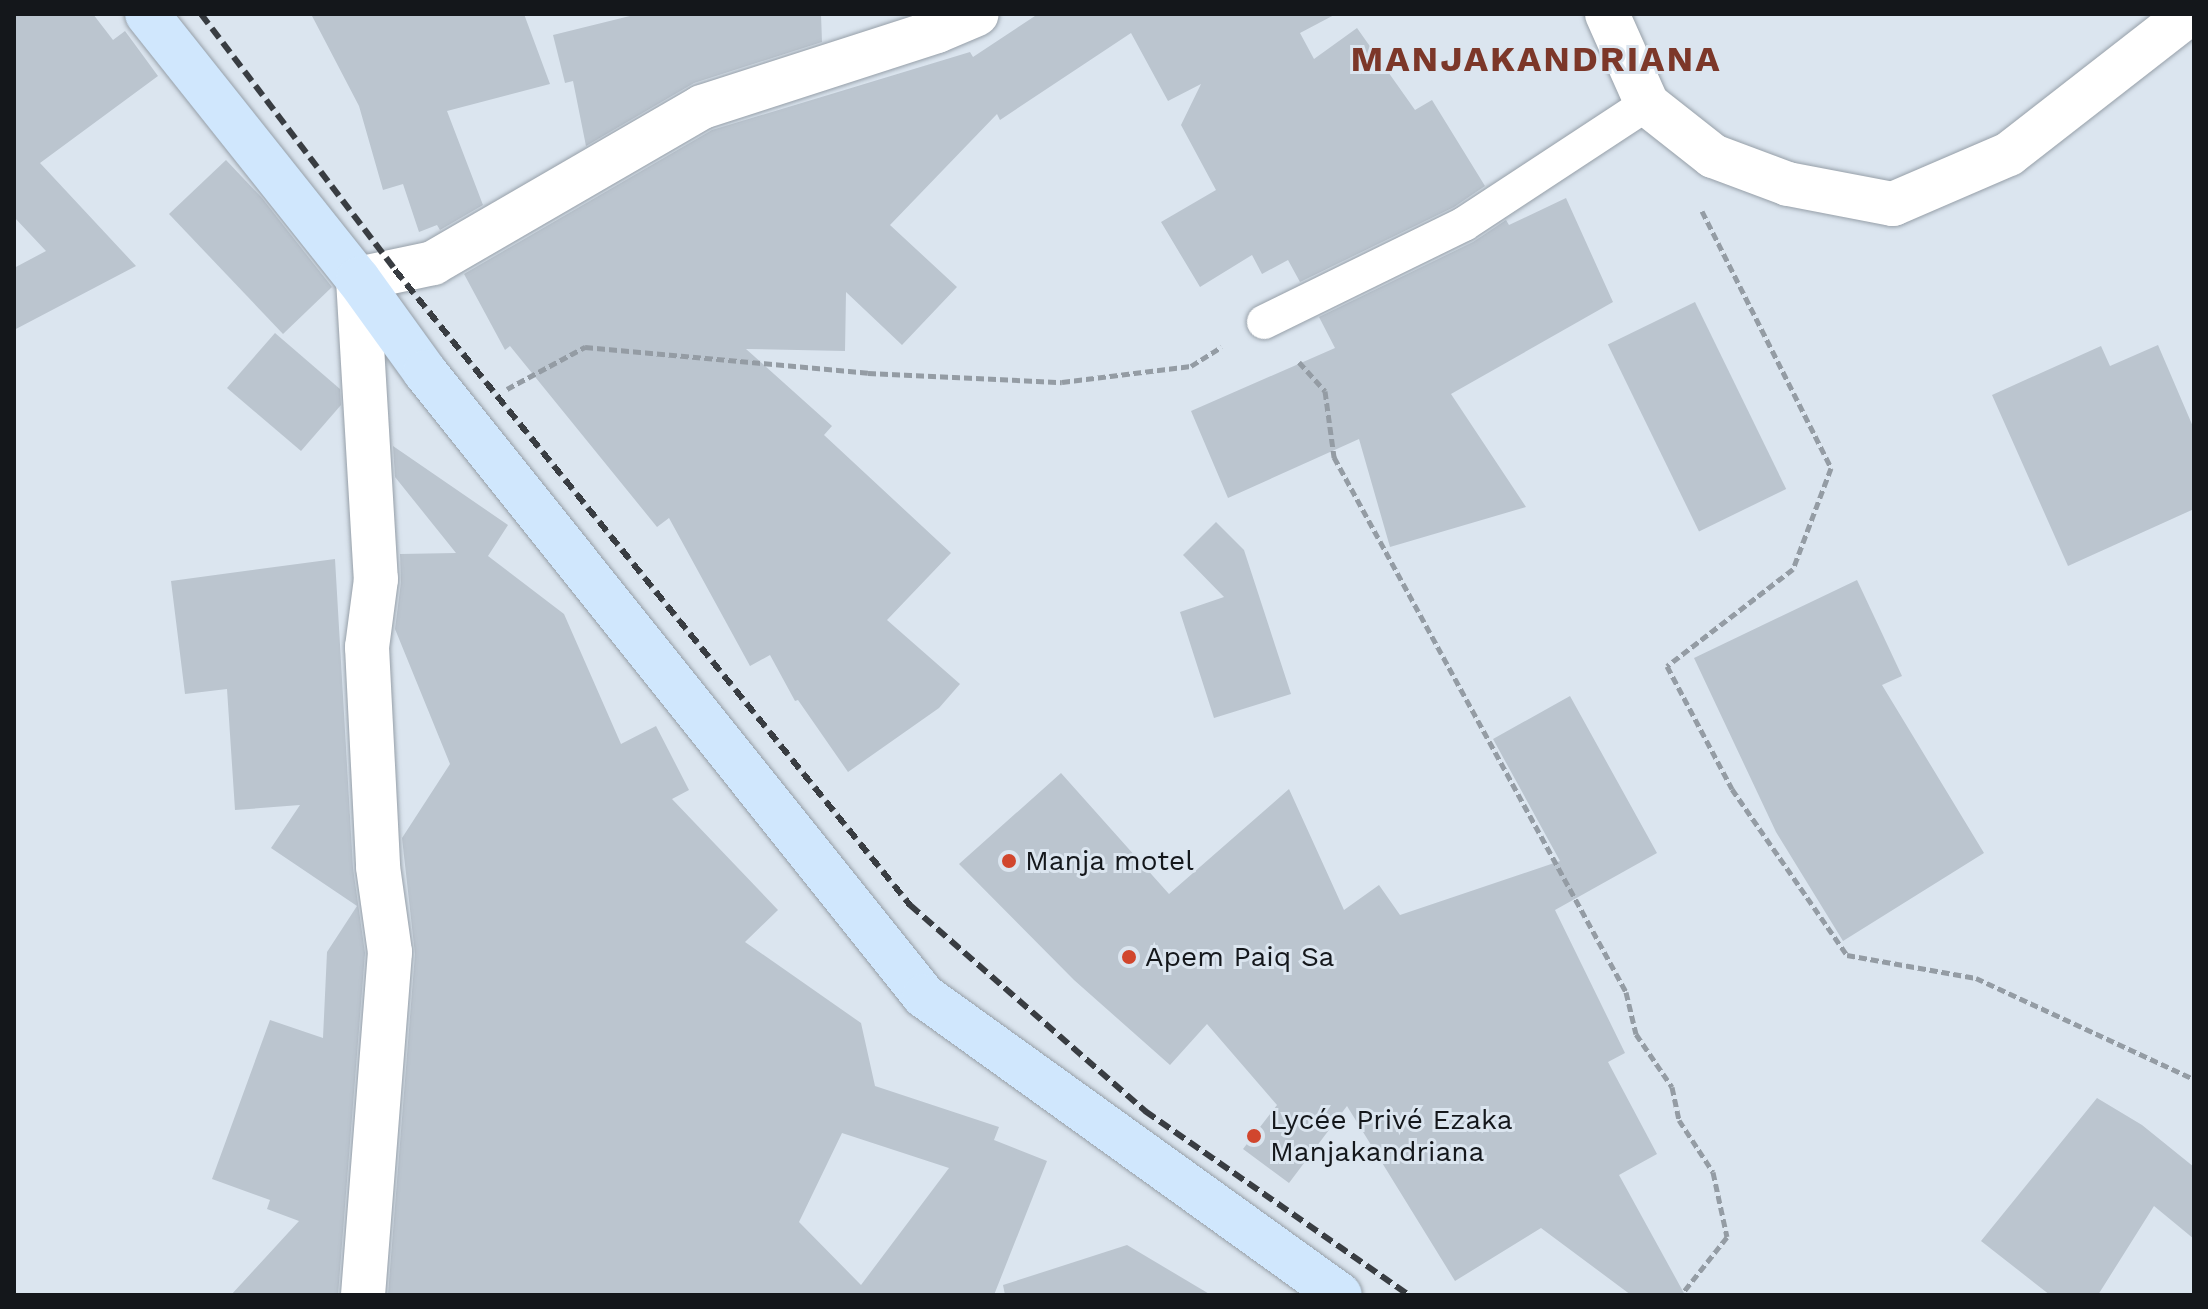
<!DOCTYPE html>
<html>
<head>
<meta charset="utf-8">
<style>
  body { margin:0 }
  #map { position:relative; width:2208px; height:1309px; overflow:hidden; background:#dbe5ef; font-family:"Work Sans",sans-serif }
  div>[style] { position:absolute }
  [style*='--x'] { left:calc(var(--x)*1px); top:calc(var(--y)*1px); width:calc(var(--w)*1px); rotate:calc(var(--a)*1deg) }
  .building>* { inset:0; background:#bbc5cf; transform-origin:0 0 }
  .path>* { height:5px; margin-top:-2.5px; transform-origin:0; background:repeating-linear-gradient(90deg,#949ca4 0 8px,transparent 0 12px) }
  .roads { filter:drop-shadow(0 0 2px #969fa8) drop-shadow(0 0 2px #969fa8) }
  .lane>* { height:34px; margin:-17px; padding:0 17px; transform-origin:17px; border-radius:17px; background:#fff }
  .street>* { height:44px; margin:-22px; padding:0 22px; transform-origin:22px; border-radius:22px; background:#fff }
  .secondary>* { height:44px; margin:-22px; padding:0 22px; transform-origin:22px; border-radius:22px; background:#fff }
  .primary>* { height:44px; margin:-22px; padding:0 22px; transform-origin:22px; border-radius:22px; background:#d0e7fd }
  .rail>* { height:6px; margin-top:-3px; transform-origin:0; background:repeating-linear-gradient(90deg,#393d42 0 12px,transparent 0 18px) }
  .dots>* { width:22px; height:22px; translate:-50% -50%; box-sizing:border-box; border:4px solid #dbe5ef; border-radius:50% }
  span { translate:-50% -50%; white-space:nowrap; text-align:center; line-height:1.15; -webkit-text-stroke:6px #dbe5ef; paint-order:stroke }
  .poi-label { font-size:28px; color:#14171b }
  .left { translate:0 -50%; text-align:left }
  .district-label { font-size:36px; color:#7c3729; font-weight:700; letter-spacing:2px }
  .frame { position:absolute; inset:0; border:16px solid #14171b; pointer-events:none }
</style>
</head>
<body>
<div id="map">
  <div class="building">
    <i style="clip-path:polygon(14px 14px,93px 14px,113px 40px,125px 31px,158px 76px,40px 163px,136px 266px,14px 330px,14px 268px,46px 251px,14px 217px)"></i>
    <i style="clip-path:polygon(311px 14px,524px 14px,550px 84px,447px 111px,483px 205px,440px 230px,437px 225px,419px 232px,403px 184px,383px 190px,359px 106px)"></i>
    <i style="clip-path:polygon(638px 14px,821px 14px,822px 42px,694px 83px,586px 146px,573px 81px,565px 83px,553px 35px)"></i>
    <i style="clip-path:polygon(1038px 14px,1336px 14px,1300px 33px,1314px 59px,1357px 28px,1415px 110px,1432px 100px,1485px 186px,1454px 207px,1300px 282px,1288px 260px,1262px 274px,1252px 255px,1200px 287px,1161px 222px,1216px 190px,1181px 125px,1201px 84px,1168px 101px,1131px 33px,1000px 120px,997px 114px,890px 225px,957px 287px,902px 345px,846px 292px,845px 351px,746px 349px,832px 426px,824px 435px,951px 553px,887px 620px,960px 684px,939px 708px,848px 772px,798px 700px,795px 701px,770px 655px,750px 666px,669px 518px,657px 527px,510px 346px,505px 350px,464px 274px,712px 130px,970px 52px,973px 57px)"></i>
    <i style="clip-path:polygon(226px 160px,262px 198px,332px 287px,283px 334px,169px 214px)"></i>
    <i style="clip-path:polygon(1566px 198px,1613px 302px,1451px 394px,1526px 507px,1390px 547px,1359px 439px,1228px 498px,1191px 411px,1335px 348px,1319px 317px,1473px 242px,1506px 220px,1509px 225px)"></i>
    <i style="left:1695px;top:302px;width:208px;height:97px;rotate:64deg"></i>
    <i style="clip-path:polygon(275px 333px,340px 389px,341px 405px,301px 451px,227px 388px)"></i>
    <i style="clip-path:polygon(2158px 345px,2194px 429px,2194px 509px,2068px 566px,1992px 395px,2101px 346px,2110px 366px)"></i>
    <i style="clip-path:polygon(evenodd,393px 446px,508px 525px,488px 556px,564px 614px,621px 744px,656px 726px,689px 790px,672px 799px,778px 910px,745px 942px,861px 1023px,875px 1086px,999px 1127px,994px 1140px,1047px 1161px,994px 1295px,388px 1295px,415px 954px,402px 838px,450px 764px,395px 629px,401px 582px,400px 554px,456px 553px,395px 477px,393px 446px,842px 1133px,949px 1168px,861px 1285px,799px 1222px,842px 1133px)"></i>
    <i style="clip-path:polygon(1216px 522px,1244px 550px,1291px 694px,1214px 718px,1180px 612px,1224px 597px,1183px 555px)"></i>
    <i style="clip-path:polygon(335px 559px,353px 868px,365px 953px,338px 1295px,231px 1295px,299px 1221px,267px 1209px,270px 1200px,212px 1179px,270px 1020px,323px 1038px,327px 952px,357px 906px,271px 848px,300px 805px,235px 810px,227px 689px,185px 694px,171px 581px)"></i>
    <i style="clip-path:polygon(1857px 580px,1902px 676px,1882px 685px,1984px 853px,1843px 941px,1776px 832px,1694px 658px)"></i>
    <i style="clip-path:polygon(1570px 696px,1657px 853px,1555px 910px,1625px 1053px,1608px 1062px,1657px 1154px,1619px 1175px,1685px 1295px,1631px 1295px,1541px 1228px,1455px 1281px,1347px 1106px,1289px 1183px,1243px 1149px,1277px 1105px,1207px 1024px,1170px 1065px,1074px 980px,959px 864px,1061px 773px,1169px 894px,1289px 789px,1344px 910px,1379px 885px,1400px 915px,1560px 861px,1493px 739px)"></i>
    <i style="clip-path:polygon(2097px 1098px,2142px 1125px,2194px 1167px,2194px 1239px,2154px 1206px,2098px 1295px,2050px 1295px,1981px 1241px)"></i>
    <i style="clip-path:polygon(1127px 1245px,1211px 1295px,1005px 1295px,1003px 1285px)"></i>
  </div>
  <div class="path">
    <i style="--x:1702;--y:211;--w:288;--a:63.3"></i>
    <i style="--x:1831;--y:468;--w:108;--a:110.6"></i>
    <i style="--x:1793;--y:569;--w:159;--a:142.4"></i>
    <i style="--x:1667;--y:666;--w:139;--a:62.1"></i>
    <i style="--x:1732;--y:789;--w:202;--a:55.3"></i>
    <i style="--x:1847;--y:955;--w:131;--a:10.1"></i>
    <i style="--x:1976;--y:978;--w:240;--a:24.9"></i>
    <i style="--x:1299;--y:362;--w:39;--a:48"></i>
    <i style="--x:1325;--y:391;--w:67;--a:82.2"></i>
    <i style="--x:1334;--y:457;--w:609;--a:61.37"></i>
    <i style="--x:1626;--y:992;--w:43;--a:76.6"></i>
    <i style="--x:1636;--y:1034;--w:64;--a:55.8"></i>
    <i style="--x:1672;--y:1087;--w:34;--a:78"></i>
    <i style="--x:1679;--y:1120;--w:62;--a:56.8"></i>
    <i style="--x:1713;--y:1172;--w:66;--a:77.8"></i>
    <i style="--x:1727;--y:1237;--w:74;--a:128.4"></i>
    <i style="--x:507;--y:389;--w:89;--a:-28.3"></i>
    <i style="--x:585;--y:347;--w:284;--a:5.2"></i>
    <i style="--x:868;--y:373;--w:194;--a:2.7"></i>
    <i style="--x:1062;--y:382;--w:130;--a:-7.1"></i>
    <i style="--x:1191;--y:366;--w:36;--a:-32"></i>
  </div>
  <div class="roads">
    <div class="lane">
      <i style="--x:1264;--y:322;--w:223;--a:-26.1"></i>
      <i style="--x:1464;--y:224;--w:219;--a:-33.3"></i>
    </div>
    <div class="street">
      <i style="--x:1607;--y:14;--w:98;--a:66"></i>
      <i style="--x:1647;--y:104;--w:84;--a:38.2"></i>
      <i style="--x:1713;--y:156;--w:80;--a:20.5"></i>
      <i style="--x:1788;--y:184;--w:107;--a:10.8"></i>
      <i style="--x:1893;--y:204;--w:126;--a:-23.3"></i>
      <i style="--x:2009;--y:154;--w:228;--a:-37.9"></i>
      <i style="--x:358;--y:279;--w:77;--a:-12"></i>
      <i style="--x:433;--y:263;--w:311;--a:-30.1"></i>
      <i style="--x:702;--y:107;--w:247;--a:-17.9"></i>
      <i style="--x:937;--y:31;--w:43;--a:-23"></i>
    </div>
    <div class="secondary">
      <i style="--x:358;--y:279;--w:301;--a:86.6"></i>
      <i style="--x:376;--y:579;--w:69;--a:97.5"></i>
      <i style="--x:367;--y:647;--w:220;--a:87.1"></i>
      <i style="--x:378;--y:867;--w:86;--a:82"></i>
      <i style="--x:390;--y:952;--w:344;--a:94.5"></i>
    </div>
    <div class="primary">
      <i style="--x:147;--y:14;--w:339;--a:51.5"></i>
      <i style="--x:358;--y:279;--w:115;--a:54.2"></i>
      <i style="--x:425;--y:372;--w:799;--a:51.35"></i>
      <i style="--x:924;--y:996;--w:512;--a:35.71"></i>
    </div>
  </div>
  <div class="rail">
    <i style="--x:201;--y:14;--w:321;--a:52.8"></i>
    <i style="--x:395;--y:270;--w:818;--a:50.96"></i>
    <i style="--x:910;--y:905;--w:313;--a:41.2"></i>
    <i style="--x:1145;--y:1111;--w:322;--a:34.9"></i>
  </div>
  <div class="dots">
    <i style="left:1009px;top:861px;background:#d1462d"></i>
    <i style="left:1129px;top:957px;background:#d1462d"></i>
    <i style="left:1254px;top:1136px;background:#d1462d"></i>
  </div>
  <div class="poi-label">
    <span class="left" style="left:1025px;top:861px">Manja motel</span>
    <span class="left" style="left:1145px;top:957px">Apem Paiq Sa</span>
    <span class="left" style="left:1270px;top:1136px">Lycée Privé Ezaka<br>Manjakandriana</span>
  </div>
  <div class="district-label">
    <span style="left:1536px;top:60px">MANJAKANDRIANA</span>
  </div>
  <div class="frame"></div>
</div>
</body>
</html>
